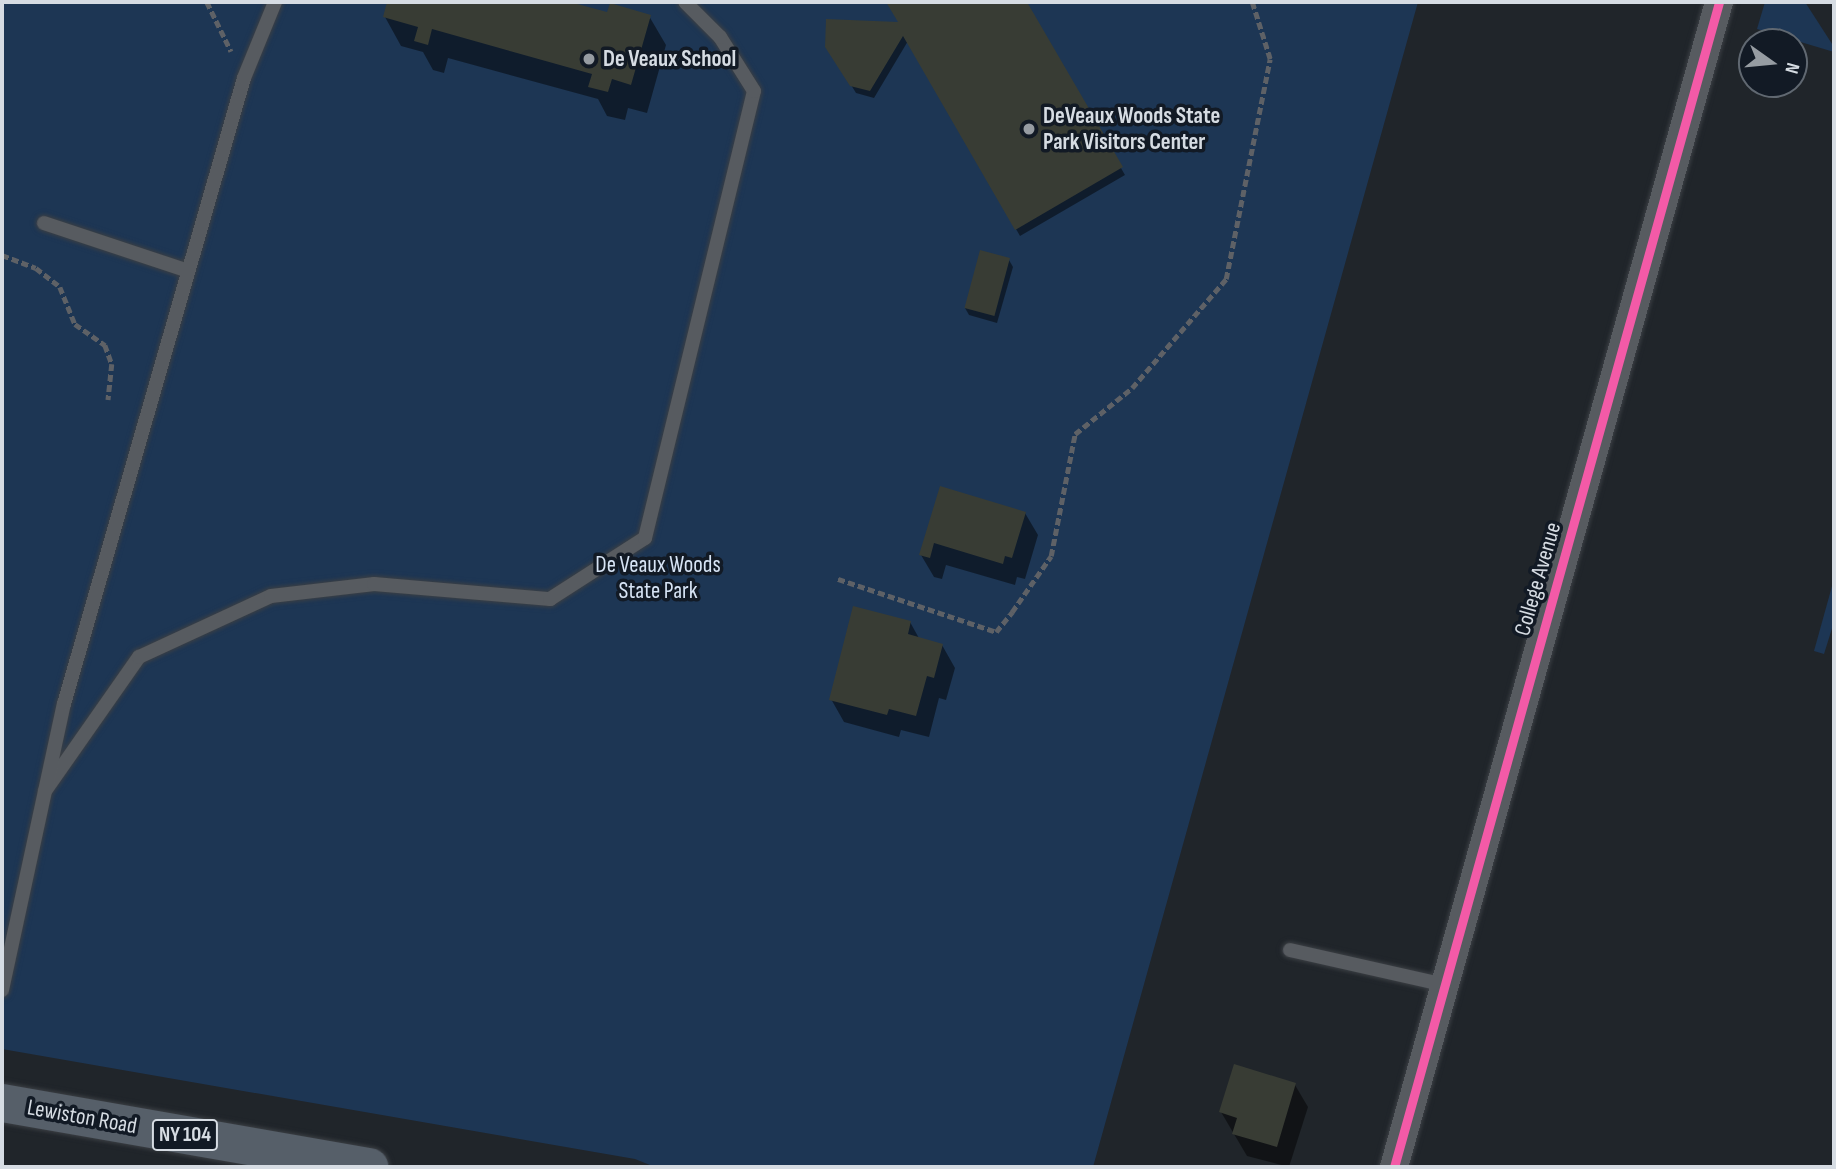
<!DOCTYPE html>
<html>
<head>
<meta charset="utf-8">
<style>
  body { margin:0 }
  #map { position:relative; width:1836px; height:1169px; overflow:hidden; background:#20252a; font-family:"Sofia Sans Condensed",sans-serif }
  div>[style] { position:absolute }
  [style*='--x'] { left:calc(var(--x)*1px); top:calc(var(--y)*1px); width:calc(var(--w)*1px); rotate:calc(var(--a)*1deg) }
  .green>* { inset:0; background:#1d3654 }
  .shadow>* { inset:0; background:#0007 }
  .building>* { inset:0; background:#383c34; transform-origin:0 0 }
  .path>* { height:4.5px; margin-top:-2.25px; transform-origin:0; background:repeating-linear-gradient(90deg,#5e6166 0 7px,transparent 0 10.5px) }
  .roads { filter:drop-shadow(0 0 2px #3b3f44) drop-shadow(0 0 2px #3b3f44) }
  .lane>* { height:14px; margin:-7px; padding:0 7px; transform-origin:7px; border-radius:7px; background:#575b60 }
  .street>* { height:28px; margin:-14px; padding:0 14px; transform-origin:14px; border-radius:14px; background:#575b60 }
  .primary>* { height:38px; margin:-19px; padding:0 19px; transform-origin:19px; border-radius:19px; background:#565f69 }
  .cycleway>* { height:9px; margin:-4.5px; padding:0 4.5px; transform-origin:4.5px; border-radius:4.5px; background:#f35aa7 }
  .dots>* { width:19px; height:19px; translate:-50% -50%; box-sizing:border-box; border:4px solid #121a25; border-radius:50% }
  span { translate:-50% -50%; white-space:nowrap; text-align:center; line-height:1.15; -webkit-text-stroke:7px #121a25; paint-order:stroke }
  .shield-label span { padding:2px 5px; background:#121a25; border:2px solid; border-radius:5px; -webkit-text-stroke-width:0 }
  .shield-label { font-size:21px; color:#d6dce3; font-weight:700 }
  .poi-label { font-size:23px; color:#d6dce3; font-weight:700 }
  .left { translate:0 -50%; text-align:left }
  .park-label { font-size:23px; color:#d7e4f5 }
  .street-label { font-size:23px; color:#d6dce3 }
  .frame { position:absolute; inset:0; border:4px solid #d6dce3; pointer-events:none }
  .north { position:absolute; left:1738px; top:28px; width:70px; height:70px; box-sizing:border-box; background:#121a25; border:2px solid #606871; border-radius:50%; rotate:105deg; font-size:19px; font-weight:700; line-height:28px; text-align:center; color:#d6dce3 }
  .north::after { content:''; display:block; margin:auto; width:24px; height:32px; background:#969ca2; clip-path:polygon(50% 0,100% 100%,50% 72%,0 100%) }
</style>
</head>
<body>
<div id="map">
  <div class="green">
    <i style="clip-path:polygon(2px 2px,1418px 2px,1093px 1167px,655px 1167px,635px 1159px,2px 1049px)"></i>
    <i style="clip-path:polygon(1765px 2px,1805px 2px,1834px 47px,1834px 52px,1757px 29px)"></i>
    <i style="clip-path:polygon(1834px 579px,1834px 622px,1824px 654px,1814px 651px)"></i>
  </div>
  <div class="shadow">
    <i style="clip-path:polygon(389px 2px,564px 2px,609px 14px,649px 16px,666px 45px,647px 113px,628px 108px,625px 120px,607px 116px,598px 99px,448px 58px,444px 73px,433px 70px,423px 52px,401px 46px,385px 17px)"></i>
    <i style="clip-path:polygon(888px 2px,1025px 2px,1125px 175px,1020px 236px,908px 41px,874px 98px,856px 93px,827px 46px,901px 24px)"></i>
    <i style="clip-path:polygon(1009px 260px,1013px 267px,997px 323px,969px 315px,965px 308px)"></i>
    <i style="clip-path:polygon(941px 488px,1025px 513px,1038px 535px,1025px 579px,1017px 577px,1015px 585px,946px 565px,942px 579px,934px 577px,921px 555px)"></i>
    <i style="clip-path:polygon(910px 622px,920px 640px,942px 645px,955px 668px,946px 700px,939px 698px,929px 737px,901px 730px,899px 737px,844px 722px,831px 699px)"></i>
    <i style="clip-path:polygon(1295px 1085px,1308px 1107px,1289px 1167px,1247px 1156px,1221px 1112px)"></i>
  </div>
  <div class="building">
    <i style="clip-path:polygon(387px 2px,570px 2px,607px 12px,610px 3px,651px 15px,631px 85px,612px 79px,608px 92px,588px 87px,592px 74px,432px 29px,428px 45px,414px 41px,418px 27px,383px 17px)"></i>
    <i style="clip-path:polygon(886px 2px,1027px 2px,1123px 167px,1015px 230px,903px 36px,870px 91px,850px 86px,825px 47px,826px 19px,898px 22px)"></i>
    <i style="left:980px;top:250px;width:31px;height:60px;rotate:15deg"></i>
    <i style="clip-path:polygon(940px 486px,1026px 512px,1012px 558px,1005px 556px,1003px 564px,934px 543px,930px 558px,919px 555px)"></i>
    <i style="clip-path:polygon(853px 606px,911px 621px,908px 634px,943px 644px,934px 678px,927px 676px,916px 716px,889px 709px,887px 715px,829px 700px)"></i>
    <i style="clip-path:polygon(1234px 1064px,1296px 1083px,1277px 1147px,1232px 1134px,1237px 1118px,1219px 1112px)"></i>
  </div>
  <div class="path">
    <i style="--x:207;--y:2;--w:55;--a:63.9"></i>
    <i style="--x:2;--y:255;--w:36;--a:21"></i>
    <i style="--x:36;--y:268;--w:31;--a:38"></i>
    <i style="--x:60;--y:287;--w:40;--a:68"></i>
    <i style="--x:75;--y:324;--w:37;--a:35"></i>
    <i style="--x:105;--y:345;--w:20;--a:70"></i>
    <i style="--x:112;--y:364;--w:36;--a:96"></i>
    <i style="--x:838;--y:579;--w:167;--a:18.5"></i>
    <i style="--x:996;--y:632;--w:26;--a:-51"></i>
    <i style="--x:1012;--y:612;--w:68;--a:-55.1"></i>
    <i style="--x:1051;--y:556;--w:124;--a:-78.9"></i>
    <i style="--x:1075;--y:434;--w:73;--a:-38.9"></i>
    <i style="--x:1132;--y:388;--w:144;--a:-49.2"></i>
    <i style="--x:1226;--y:279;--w:224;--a:-78.7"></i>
    <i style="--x:1270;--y:59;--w:60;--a:-107.5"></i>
  </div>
  <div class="roads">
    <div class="lane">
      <i style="--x:44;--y:223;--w:152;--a:18.4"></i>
      <i style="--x:45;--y:791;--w:164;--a:-55"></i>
      <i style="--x:139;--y:657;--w:145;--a:-24.8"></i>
      <i style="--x:271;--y:596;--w:104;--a:-6.6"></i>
      <i style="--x:374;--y:584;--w:177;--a:4.9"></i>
      <i style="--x:550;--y:599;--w:113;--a:-32.7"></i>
      <i style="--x:645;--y:538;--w:460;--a:-76.3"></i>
      <i style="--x:754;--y:91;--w:64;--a:-122.2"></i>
      <i style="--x:720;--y:37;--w:49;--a:-135"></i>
      <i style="--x:1290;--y:950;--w:159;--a:12.7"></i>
      <i style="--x:2;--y:990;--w:293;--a:-77.8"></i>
      <i style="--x:64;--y:704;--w:651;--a:-73.96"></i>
      <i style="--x:244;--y:78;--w:82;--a:-67.8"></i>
    </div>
    <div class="street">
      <i style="--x:1394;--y:1167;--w:1209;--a:-74.41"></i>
    </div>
    <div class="primary">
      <i style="--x:2;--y:1103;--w:373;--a:9.9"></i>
    </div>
  </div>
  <div class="cycleway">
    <i style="--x:1394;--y:1167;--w:1209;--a:-74.41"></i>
  </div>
  <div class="dots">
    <i style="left:589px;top:59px;background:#969ca2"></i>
    <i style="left:1029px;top:129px;background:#969ca2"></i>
  </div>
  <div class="shield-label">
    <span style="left:185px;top:1135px">NY 104</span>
  </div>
  <div class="poi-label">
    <span class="left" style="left:603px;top:59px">De Veaux School</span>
    <span class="left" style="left:1043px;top:129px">DeVeaux Woods State<br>Park Visitors Center</span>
  </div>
  <div class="park-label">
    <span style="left:658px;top:578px">De Veaux Woods<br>State Park</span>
  </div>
  <div class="street-label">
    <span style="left:1538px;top:579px;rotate:-74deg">College Avenue</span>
    <span style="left:82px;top:1117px;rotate:10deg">Lewiston Road</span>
  </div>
  <div class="frame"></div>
  <div class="north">N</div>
</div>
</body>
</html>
